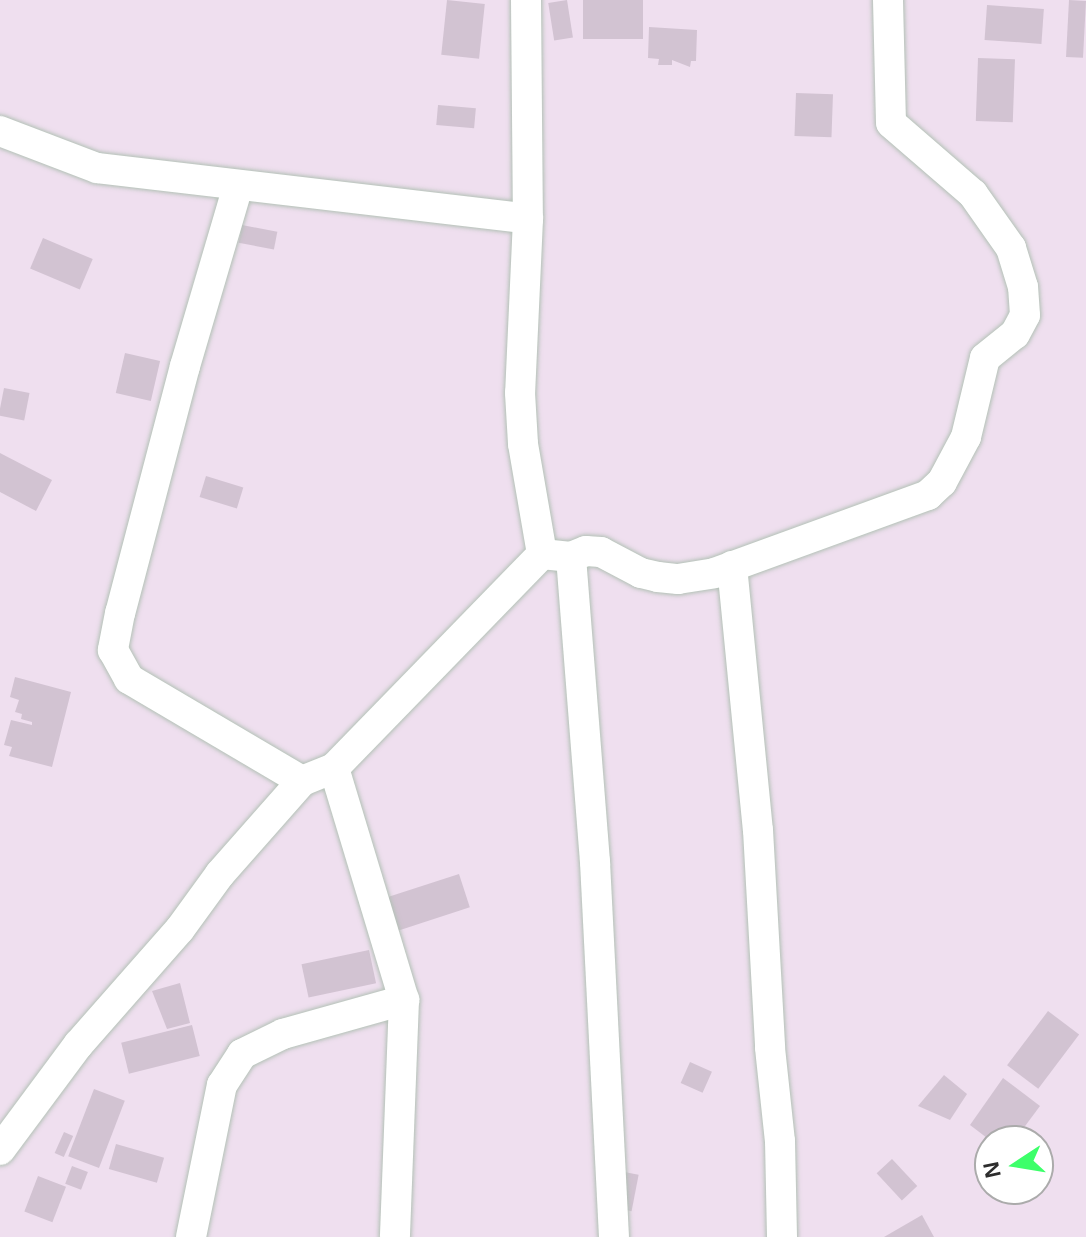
<!DOCTYPE html>
<html>
<head>
<meta charset="utf-8">
<style>
  body { margin:0 }
  #map { position:relative; width:1086px; height:1237px; overflow:hidden; background:#efdfef; font-family:Arial,sans-serif }
  div>[style] { position:absolute }
  [style*='--x'] { left:calc(var(--x)*1px); top:calc(var(--y)*1px); width:calc(var(--w)*1px); rotate:calc(var(--a)*1deg) }
  .building>* { inset:0; background:#d2c3d2; transform-origin:0 0 }
  .roads { filter:drop-shadow(0 0 2px #b3c1b6) drop-shadow(0 0 2px #b3c1b6) }
  .minor>* { height:30px; margin:-15px; padding:0 15px; transform-origin:15px; border-radius:15px; background:#fff }
  span { translate:-50% -50%; white-space:nowrap; text-align:center; line-height:1.15; -webkit-text-stroke:7px #fff; paint-order:stroke }
  .north { position:absolute; left:974px; top:1125px; width:80px; height:80px; box-sizing:border-box; background:#fff; border:2px solid #ababab; border-radius:50%; rotate:258deg; font-size:22px; font-weight:700; line-height:32px; text-align:center; color:#2d2d2d }
  .north::after { content:''; display:block; margin:auto; width:28px; height:36px; background:#3dff6a; clip-path:polygon(50% 0,100% 100%,50% 72%,0 100%) }
</style>
</head>
<body>
<div id="map">
  <div class="building">
    <i style="left:447px;top:0;width:38px;height:55px;rotate:6deg"></i>
    <i style="left:567px;top:0;width:38px;height:19px;rotate:81deg"></i>
    <i style="left:583px;top:0;width:60px;height:39px"></i>
    <i style="left:1069px;top:0;width:17px;height:57px;rotate:3deg"></i>
    <i style="left:987px;top:5px;width:57px;height:35px;rotate:4deg"></i>
    <i style="clip-path:polygon(649px 27px,697px 30px,696px 61px,691px 61px,690px 67px,672px 60px,672px 65px,658px 65px,659px 59px,648px 58px)"></i>
    <i style="left:978px;top:58px;width:37px;height:63px;rotate:2deg"></i>
    <i style="left:796px;top:93px;width:37px;height:43px;rotate:2deg"></i>
    <i style="left:438px;top:105px;width:38px;height:20px;rotate:5deg"></i>
    <i style="left:242px;top:225px;width:36px;height:18px;rotate:11deg"></i>
    <i style="left:43px;top:238px;width:54px;height:33px;rotate:23deg"></i>
    <i style="left:125px;top:353px;width:36px;height:41px;rotate:13deg"></i>
    <i style="left:4px;top:388px;width:26px;height:28px;rotate:11deg"></i>
    <i style="clip-path:polygon(0 453px,52px 480px,36px 511px,0 492px)"></i>
    <i style="left:206px;top:476px;width:39px;height:22px;rotate:17deg"></i>
    <i style="clip-path:polygon(15px 677px,71px 692px,52px 767px,9px 756px,12px 747px,4px 745px,11px 720px,32px 725px,32px 722px,21px 719px,22px 714px,15px 712px,19px 700px,10px 697px)"></i>
    <i style="left:459px;top:874px;width:35px;height:82px;rotate:72deg"></i>
    <i style="left:369px;top:950px;width:34px;height:69px;rotate:78deg"></i>
    <i style="clip-path:polygon(180px 983px,190px 1023px,167px 1029px,152px 991px)"></i>
    <i style="left:1048px;top:1011px;width:39px;height:68px;rotate:37deg"></i>
    <i style="left:192px;top:1025px;width:32px;height:73px;rotate:76deg"></i>
    <i style="left:690px;top:1062px;width:24px;height:23px;rotate:24deg"></i>
    <i style="clip-path:polygon(944px 1075px,967px 1094px,950px 1120px,918px 1106px)"></i>
    <i style="clip-path:polygon(1003px 1078px,1040px 1106px,1014px 1141px,991px 1141px,970px 1125px)"></i>
    <i style="left:94px;top:1089px;width:33px;height:72px;rotate:21deg"></i>
    <i style="left:64px;top:1132px;width:10px;height:23px;rotate:24deg"></i>
    <i style="left:116px;top:1144px;width:50px;height:26px;rotate:16deg"></i>
    <i style="left:892px;top:1159px;width:37px;height:21px;rotate:47deg"></i>
    <i style="left:72px;top:1166px;width:17px;height:19px;rotate:21deg"></i>
    <i style="left:619px;top:1171px;width:20px;height:37px;rotate:11deg"></i>
    <i style="left:38px;top:1176px;width:30px;height:38px;rotate:21deg"></i>
    <i style="clip-path:polygon(922px 1215px,934px 1237px,884px 1237px)"></i>
  </div>
  <div class="roads">
    <div class="minor">
      <i style="--x:526;--y:0;--w:219;--a:89.5"></i>
      <i style="--x:528;--y:219;--w:174;--a:92.6"></i>
      <i style="--x:520;--y:393;--w:51;--a:86.6"></i>
      <i style="--x:523;--y:444;--w:112;--a:80.2"></i>
      <i style="--x:0;--y:131;--w:104;--a:20.9"></i>
      <i style="--x:97;--y:168;--w:434;--a:6.7"></i>
      <i style="--x:238;--y:186;--w:188;--a:106.4"></i>
      <i style="--x:185;--y:366;--w:255;--a:104.7"></i>
      <i style="--x:120;--y:613;--w:38;--a:101"></i>
      <i style="--x:113;--y:650;--w:33;--a:61"></i>
      <i style="--x:129;--y:679;--w:201;--a:30.5"></i>
      <i style="--x:542;--y:554;--w:29;--a:6"></i>
      <i style="--x:571;--y:557;--w:16;--a:-22"></i>
      <i style="--x:586;--y:551;--w:15;--a:4"></i>
      <i style="--x:601;--y:552;--w:45;--a:27.7"></i>
      <i style="--x:641;--y:573;--w:17;--a:13"></i>
      <i style="--x:658;--y:577;--w:20;--a:6"></i>
      <i style="--x:678;--y:579;--w:36;--a:-9"></i>
      <i style="--x:714;--y:573;--w:228;--a:-20"></i>
      <i style="--x:928;--y:495;--w:19;--a:-43"></i>
      <i style="--x:942;--y:482;--w:51;--a:-61.9"></i>
      <i style="--x:966;--y:437;--w:81;--a:-76.5"></i>
      <i style="--x:985;--y:358;--w:38;--a:-39"></i>
      <i style="--x:1015;--y:334;--w:21;--a:-62"></i>
      <i style="--x:1025;--y:315;--w:28;--a:-94"></i>
      <i style="--x:1023;--y:287;--w:41;--a:-107.1"></i>
      <i style="--x:1011;--y:248;--w:66;--a:-125.1"></i>
      <i style="--x:973;--y:194;--w:108;--a:-139.1"></i>
      <i style="--x:891;--y:123;--w:123;--a:-91.4"></i>
      <i style="--x:571;--y:557;--w:306;--a:85.5"></i>
      <i style="--x:595;--y:862;--w:375;--a:87.1"></i>
      <i style="--x:732;--y:566;--w:265;--a:84.4"></i>
      <i style="--x:758;--y:830;--w:218;--a:86.8"></i>
      <i style="--x:770;--y:1048;--w:94;--a:83.9"></i>
      <i style="--x:780;--y:1141;--w:96;--a:88.8"></i>
      <i style="--x:334;--y:768;--w:242;--a:73.2"></i>
      <i style="--x:404;--y:1000;--w:237;--a:92.2"></i>
      <i style="--x:0;--y:1150;--w:131;--a:-53.4"></i>
      <i style="--x:78;--y:1045;--w:154;--a:-48.7"></i>
      <i style="--x:180;--y:929;--w:68;--a:-54"></i>
      <i style="--x:220;--y:874;--w:124;--a:-48.6"></i>
      <i style="--x:302;--y:781;--w:35;--a:-22"></i>
      <i style="--x:334;--y:768;--w:298;--a:-45.8"></i>
      <i style="--x:191;--y:1237;--w:155;--a:-78.5"></i>
      <i style="--x:222;--y:1085;--w:37;--a:-57"></i>
      <i style="--x:242;--y:1054;--w:46;--a:-26"></i>
      <i style="--x:283;--y:1034;--w:126;--a:-15.7"></i>
    </div>
  </div>
  <div class="north">N</div>
</div>
</body>
</html>
